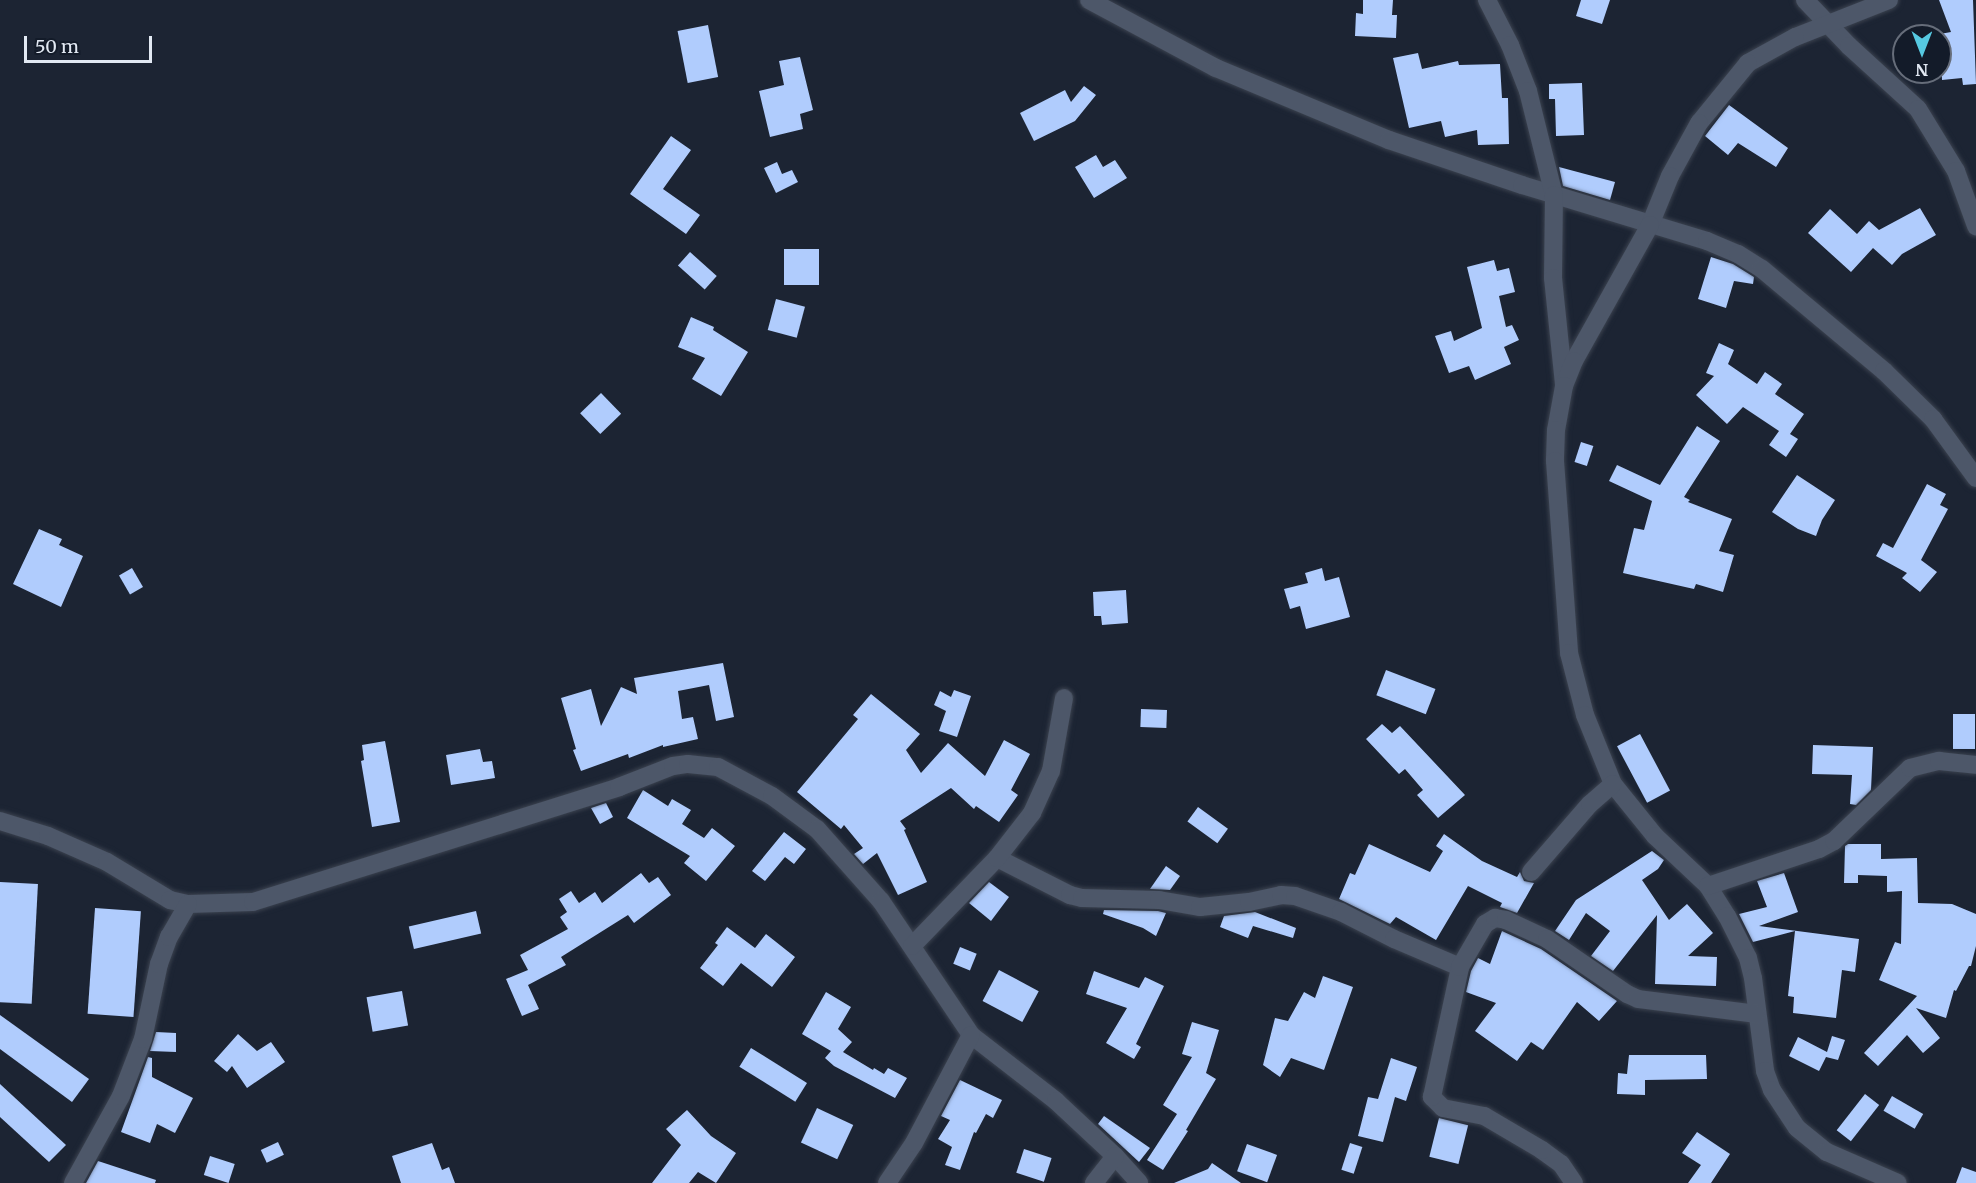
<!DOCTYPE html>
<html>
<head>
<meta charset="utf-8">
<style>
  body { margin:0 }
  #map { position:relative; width:1976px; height:1183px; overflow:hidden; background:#1c2433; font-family:Merriweather,serif }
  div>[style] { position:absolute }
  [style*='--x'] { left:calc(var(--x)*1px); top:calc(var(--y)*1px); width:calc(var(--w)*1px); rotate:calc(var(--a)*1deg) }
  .building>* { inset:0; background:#b0ccfd; transform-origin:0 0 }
  .roads { filter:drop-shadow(0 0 2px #3b424f) drop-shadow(0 0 2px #3b424f) }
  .minor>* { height:18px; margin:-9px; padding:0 9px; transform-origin:9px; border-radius:9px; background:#4d5769 }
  span { translate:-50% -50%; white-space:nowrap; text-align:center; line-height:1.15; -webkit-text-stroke:6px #131b29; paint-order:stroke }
  .north { position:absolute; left:1892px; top:24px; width:60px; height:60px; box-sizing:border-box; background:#131b29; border:2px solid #666d7a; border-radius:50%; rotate:180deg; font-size:16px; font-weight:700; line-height:24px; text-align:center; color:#e2e9f3 }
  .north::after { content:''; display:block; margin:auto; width:21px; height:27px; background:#56c9e1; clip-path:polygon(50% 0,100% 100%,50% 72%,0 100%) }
  .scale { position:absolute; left:24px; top:36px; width:128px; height:27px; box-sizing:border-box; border:3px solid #e2e9f3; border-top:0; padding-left:8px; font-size:18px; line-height:21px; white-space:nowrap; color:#e2e9f3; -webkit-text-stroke:4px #131b29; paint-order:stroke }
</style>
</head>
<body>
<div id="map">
  <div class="building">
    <i style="clip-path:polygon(1363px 0,1393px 0,1392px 15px,1397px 15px,1396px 38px,1355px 36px,1356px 13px,1363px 14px)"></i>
    <i style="clip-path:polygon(1581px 0,1610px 0,1602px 24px,1576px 16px)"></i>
    <i style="clip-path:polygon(1939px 0,1973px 0,1976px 84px,1963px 85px,1962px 78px,1942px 80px,1940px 34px,1951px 32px)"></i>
    <i style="left:708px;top:25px;width:53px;height:31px;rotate:79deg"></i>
    <i style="clip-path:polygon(1418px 53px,1422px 69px,1458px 61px,1459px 65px,1500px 64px,1502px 98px,1508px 98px,1509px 144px,1478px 145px,1477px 130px,1445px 137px,1441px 121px,1409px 128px,1393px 58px)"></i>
    <i style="clip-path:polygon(800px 57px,813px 110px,800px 114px,803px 129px,770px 137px,759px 91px,784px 85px,779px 61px)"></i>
    <i style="clip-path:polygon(1582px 83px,1584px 135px,1556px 136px,1555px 99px,1549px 99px,1549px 84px)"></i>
    <i style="clip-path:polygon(1084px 86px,1096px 95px,1075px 121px,1034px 141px,1020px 113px,1065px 90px,1071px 102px)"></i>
    <i style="clip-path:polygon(1729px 105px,1788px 148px,1776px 167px,1738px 143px,1728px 155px,1705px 136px)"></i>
    <i style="clip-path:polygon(671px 136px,691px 150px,663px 189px,700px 215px,686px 234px,630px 194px)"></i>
    <i style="clip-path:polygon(1096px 155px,1103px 167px,1115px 160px,1127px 178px,1094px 198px,1075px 167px)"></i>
    <i style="clip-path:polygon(777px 162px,782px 174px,792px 170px,798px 182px,776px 193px,764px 168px)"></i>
    <i style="clip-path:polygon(1559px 167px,1615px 182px,1610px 200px,1563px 186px)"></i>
    <i style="clip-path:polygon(1920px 208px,1936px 235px,1902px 254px,1892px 265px,1873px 248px,1851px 272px,1808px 233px,1830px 209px,1857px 234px,1869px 221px,1879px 230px)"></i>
    <i style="left:784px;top:249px;width:35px;height:36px"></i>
    <i style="left:690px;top:252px;width:36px;height:18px;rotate:42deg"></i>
    <i style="clip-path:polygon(1711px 257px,1733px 264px,1754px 277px,1753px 284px,1734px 281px,1726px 308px,1698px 299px)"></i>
    <i style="clip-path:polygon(1494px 260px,1497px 271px,1509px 268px,1515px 292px,1499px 296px,1506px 327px,1512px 325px,1519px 340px,1504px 347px,1511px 364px,1475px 380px,1469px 366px,1449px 373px,1435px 336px,1451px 331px,1454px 341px,1482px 328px,1467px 267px)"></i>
    <i style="left:776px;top:299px;width:30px;height:32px;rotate:15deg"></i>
    <i style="clip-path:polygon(691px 317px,714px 327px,713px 330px,748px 352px,721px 396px,692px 379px,705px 358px,678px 347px)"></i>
    <i style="clip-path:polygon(1719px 343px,1734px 350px,1728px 364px,1757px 384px,1765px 372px,1782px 384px,1775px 394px,1804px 414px,1790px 434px,1798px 439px,1786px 457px,1769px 445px,1779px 431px,1743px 407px,1727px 424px,1696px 395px,1714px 376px,1706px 373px)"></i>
    <i style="left:601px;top:393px;width:29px;height:29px;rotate:46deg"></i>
    <i style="clip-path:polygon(1697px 426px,1720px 441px,1684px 497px,1690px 500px,1688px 502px,1732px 519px,1719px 551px,1734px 555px,1723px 592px,1696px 584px,1694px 589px,1623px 573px,1634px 528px,1644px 530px,1652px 501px,1609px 481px,1617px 465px,1660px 485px)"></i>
    <i style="left:1581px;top:442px;width:13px;height:21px;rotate:18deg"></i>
    <i style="clip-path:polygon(1797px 475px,1835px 500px,1822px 520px,1816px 536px,1798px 529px,1772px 512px)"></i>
    <i style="clip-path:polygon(1927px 484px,1946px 494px,1940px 505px,1948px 509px,1921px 560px,1937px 572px,1920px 592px,1902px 578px,1907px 573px,1876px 556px,1883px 543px,1893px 548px)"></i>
    <i style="clip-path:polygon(39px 529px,62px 539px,59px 545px,83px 556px,61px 607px,13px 584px)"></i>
    <i style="left:132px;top:568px;width:22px;height:15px;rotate:60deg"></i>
    <i style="clip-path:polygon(1322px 568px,1325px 581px,1339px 577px,1350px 617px,1306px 629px,1300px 606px,1290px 609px,1284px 589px,1308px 583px,1305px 573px)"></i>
    <i style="clip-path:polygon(1126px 590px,1128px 623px,1102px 625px,1101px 616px,1094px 616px,1093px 592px)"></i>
    <i style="clip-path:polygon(723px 663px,734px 717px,716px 721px,709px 685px,678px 691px,682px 719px,693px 717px,698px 739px,663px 747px,663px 745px,629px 758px,628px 754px,581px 771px,573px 750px,576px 749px,561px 698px,591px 689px,601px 726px,621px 687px,637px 694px,634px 678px)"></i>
    <i style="left:1386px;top:670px;width:53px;height:27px;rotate:21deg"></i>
    <i style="clip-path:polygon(954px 690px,971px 696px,957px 737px,939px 731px,946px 711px,934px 705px,940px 691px,951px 697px)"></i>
    <i style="clip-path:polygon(871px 694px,920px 734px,906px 750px,921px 773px,948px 743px,985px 776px,1004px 740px,1030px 754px,1011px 790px,1018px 795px,999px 822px,976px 806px,974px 809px,951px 788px,900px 821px,906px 829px,904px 830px,927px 882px,898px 895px,877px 853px,863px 864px,854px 854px,863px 848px,844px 825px,841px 829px,797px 792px,858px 719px,853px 715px)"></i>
    <i style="left:1141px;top:709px;width:26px;height:18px;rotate:2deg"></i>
    <i style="left:1953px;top:714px;width:22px;height:35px"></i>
    <i style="clip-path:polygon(1382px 724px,1392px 733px,1400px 726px,1465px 795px,1438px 818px,1417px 795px,1423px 790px,1405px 769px,1399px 774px,1366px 739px)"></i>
    <i style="left:1640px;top:734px;width:64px;height:26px;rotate:62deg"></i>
    <i style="clip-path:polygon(385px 741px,400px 822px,372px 827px,361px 761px,364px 760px,362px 745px)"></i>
    <i style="clip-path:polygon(1813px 745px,1873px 747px,1871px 790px,1856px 805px,1850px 804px,1852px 775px,1812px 774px)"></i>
    <i style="clip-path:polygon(480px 749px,483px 762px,492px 761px,495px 778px,451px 785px,446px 755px)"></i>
    <i style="clip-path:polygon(643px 790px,668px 806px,672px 799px,691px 810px,682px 824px,704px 838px,712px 828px,735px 846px,706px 881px,684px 863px,690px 856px,627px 818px)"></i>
    <i style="clip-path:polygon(606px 803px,613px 817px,600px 824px,591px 808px)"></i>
    <i style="left:1198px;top:807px;width:37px;height:18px;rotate:36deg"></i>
    <i style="clip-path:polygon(784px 832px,806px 849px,794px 864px,785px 857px,765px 881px,752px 871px)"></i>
    <i style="clip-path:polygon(1444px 834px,1482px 861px,1517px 877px,1520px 872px,1524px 881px,1534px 883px,1517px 913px,1500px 907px,1502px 903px,1468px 886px,1436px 940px,1396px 917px,1390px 924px,1339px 899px,1350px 873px,1355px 875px,1369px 844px,1430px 872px,1443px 851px,1436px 846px)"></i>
    <i style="clip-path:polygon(1848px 844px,1881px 844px,1881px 859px,1917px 858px,1918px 903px,1952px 904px,1976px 914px,1976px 946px,1971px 966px,1969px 966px,1956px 991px,1954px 990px,1946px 1018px,1916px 1008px,1940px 1038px,1923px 1053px,1907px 1035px,1878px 1066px,1864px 1053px,1917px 996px,1879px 980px,1895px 942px,1901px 944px,1902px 891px,1887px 892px,1887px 876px,1858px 875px,1858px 883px,1844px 883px,1845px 846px)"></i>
    <i style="clip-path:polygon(1652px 851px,1664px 860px,1658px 869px,1642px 880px,1669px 920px,1687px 904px,1713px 933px,1688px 956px,1717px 957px,1716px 986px,1655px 984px,1657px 915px,1613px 971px,1591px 956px,1610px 931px,1586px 913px,1569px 940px,1555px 931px,1576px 900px)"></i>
    <i style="clip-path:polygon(1166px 866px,1180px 876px,1170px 890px,1150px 889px)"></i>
    <i style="clip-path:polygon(641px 873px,649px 883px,658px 877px,671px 895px,634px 923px,628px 915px,561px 957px,566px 965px,528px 985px,539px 1009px,522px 1016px,506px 979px,528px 970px,520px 955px,568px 929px,560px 917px,567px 912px,559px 899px,571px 891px,579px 903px,595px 892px,602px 903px)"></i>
    <i style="clip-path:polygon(1784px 873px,1798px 912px,1759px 926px,1859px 939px,1855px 972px,1842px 970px,1836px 1018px,1793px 1013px,1794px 997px,1788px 996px,1795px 931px,1753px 942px,1739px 914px,1767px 907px,1757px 881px)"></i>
    <i style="left:0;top:882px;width:38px;height:120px;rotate:3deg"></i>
    <i style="clip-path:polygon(989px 882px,1009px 897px,991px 921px,969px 903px)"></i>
    <i style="left:95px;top:908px;width:46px;height:106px;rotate:4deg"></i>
    <i style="clip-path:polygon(1104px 910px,1158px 911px,1166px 913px,1156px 936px,1143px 928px,1103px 914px)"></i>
    <i style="left:476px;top:911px;width:23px;height:69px;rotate:77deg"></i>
    <i style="clip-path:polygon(1255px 912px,1296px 928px,1293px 938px,1253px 926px,1248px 938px,1220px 927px,1224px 916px)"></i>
    <i style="clip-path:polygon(727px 927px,755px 948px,766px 934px,795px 957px,772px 987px,741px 963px,723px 986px,700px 968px,718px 945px,715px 943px)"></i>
    <i style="clip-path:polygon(1502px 931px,1541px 949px,1617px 1001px,1599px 1021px,1577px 1002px,1543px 1050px,1531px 1042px,1517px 1061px,1475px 1031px,1496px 1003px,1466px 992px,1471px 971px,1478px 958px,1490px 964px)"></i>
    <i style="left:960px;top:947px;width:18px;height:18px;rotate:22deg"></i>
    <i style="left:999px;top:970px;width:45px;height:35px;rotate:28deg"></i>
    <i style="clip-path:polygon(1094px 971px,1139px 988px,1145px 977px,1164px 986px,1136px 1044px,1141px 1047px,1134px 1059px,1106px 1043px,1127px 1008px,1086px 994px)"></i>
    <i style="clip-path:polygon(1323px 976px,1353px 987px,1324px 1070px,1291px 1058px,1280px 1077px,1263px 1065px,1275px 1018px,1288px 1021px,1304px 992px,1315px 998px)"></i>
    <i style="left:402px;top:991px;width:35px;height:36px;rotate:80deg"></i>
    <i style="clip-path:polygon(826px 992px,851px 1007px,838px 1029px,852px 1042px,843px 1052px,873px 1070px,874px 1068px,884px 1074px,888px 1068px,907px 1078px,895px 1098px,834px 1066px,825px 1058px,831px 1051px,802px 1034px)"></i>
    <i style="clip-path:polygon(0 1015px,89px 1079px,72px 1102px,0 1049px)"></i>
    <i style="clip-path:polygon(1192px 1022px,1219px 1030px,1206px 1073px,1216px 1079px,1186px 1130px,1188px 1131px,1163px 1170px,1147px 1160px,1177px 1114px,1163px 1105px,1192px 1057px,1182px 1054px)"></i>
    <i style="clip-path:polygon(156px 1032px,176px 1033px,176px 1052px,150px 1051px)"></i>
    <i style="clip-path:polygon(238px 1034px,257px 1051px,271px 1042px,285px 1062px,247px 1088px,232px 1066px,227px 1072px,214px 1061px)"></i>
    <i style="clip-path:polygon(1832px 1036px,1845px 1040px,1838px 1060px,1826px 1057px,1819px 1071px,1789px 1056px,1798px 1037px,1827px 1052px)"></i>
    <i style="left:751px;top:1048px;width:66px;height:22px;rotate:32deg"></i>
    <i style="clip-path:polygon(1629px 1055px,1706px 1055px,1707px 1079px,1645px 1080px,1645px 1095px,1617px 1094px,1618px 1073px,1627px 1074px)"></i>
    <i style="clip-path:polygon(148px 1057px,152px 1058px,152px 1077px,193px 1098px,175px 1133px,157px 1124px,150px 1143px,121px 1132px)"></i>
    <i style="clip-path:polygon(1391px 1058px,1417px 1067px,1406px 1101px,1395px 1097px,1383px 1142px,1358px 1136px,1368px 1097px,1378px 1099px)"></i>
    <i style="clip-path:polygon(960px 1080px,1002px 1100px,993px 1118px,986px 1114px,976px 1133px,974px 1132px,960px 1170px,945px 1165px,952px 1147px,938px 1139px,950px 1120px,941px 1116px)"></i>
    <i style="clip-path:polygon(0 1084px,66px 1145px,49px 1162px,0 1117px)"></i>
    <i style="left:1865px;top:1094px;width:18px;height:46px;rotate:38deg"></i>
    <i style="left:1892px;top:1096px;width:36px;height:17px;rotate:30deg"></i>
    <i style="left:817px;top:1108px;width:40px;height:38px;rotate:25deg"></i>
    <i style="clip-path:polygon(687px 1110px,711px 1136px,736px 1153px,716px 1183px,698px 1172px,689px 1183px,652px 1183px,681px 1145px,666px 1129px)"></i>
    <i style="clip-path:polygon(1104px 1116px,1150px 1148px,1139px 1162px,1098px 1124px)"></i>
    <i style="left:1439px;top:1118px;width:30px;height:40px;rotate:14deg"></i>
    <i style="clip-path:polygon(1697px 1132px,1730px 1154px,1711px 1183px,1688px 1183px,1701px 1165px,1682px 1153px)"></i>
    <i style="left:278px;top:1142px;width:14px;height:19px;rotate:65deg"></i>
    <i style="clip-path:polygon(432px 1143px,442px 1170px,449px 1167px,455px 1183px,401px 1183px,392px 1156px)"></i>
    <i style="left:1350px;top:1143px;width:13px;height:28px;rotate:18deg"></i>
    <i style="left:1247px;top:1144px;width:32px;height:29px;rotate:20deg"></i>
    <i style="left:1024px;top:1149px;width:29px;height:25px;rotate:18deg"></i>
    <i style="left:210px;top:1156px;width:26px;height:20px;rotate:18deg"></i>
    <i style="clip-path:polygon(98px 1161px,156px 1180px,155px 1183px,86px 1183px)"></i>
    <i style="clip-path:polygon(1212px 1163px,1241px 1183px,1174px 1183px,1208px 1169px)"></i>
    <i style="clip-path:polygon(1962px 1167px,1976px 1172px,1976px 1183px,1956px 1183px)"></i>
  </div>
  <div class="roads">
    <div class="minor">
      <i style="--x:1089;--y:0;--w:144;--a:28.2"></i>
      <i style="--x:1216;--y:68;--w:187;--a:22.6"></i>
      <i style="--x:1389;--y:140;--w:140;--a:18.7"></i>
      <i style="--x:1522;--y:185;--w:193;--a:16.8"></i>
      <i style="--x:1707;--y:241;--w:34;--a:23"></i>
      <i style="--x:1738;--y:254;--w:28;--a:32"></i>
      <i style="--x:1762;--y:269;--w:159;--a:39.9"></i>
      <i style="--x:1884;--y:371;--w:69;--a:44.4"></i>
      <i style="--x:1933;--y:419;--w:73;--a:53.9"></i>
      <i style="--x:1487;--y:0;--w:51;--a:62.9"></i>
      <i style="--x:1510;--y:45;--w:49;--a:68.6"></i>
      <i style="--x:1528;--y:91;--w:107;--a:76"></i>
      <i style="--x:1554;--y:195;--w:83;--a:90.7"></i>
      <i style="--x:1553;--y:278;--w:108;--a:84.1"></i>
      <i style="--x:1805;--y:0;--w:64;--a:46.3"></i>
      <i style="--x:1849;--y:46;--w:93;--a:42.4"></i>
      <i style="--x:1918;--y:109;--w:73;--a:58.5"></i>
      <i style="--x:1956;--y:171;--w:59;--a:70"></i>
      <i style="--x:1889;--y:0;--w:101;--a:158.5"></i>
      <i style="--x:1795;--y:37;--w:54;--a:151"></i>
      <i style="--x:1748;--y:63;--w:77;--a:129.2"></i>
      <i style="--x:1699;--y:123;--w:60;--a:118.7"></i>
      <i style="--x:1670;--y:176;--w:53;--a:112.2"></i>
      <i style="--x:1650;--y:225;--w:156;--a:119.2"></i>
      <i style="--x:1574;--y:361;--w:27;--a:112"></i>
      <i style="--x:1564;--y:386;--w:45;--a:100.3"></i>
      <i style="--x:1556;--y:430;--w:31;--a:92"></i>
      <i style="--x:1555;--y:461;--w:193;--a:85.8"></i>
      <i style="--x:1569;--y:653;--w:64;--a:75.5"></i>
      <i style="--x:1585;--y:715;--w:74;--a:67.9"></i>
      <i style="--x:1613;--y:784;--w:67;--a:51.1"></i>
      <i style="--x:1655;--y:836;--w:73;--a:43.3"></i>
      <i style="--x:1708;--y:886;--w:36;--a:58"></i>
      <i style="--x:1727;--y:916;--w:47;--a:63.4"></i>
      <i style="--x:1748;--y:958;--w:21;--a:76"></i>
      <i style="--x:1753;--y:978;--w:94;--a:82.6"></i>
      <i style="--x:1765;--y:1071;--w:20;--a:70"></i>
      <i style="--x:1772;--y:1090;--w:45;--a:56.7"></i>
      <i style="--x:1797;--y:1128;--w:38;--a:39"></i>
      <i style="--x:1827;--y:1152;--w:77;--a:23.6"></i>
      <i style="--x:0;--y:821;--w:50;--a:17.4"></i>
      <i style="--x:48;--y:836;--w:64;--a:23.8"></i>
      <i style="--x:107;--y:862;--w:74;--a:31.1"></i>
      <i style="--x:170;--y:900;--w:18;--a:13"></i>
      <i style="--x:188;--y:904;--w:65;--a:-1.8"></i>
      <i style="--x:253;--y:902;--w:384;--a:-17.4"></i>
      <i style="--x:619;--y:787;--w:58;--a:-21.3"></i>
      <i style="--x:673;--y:766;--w:15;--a:-8"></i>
      <i style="--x:688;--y:764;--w:30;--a:6"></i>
      <i style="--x:718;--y:767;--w:61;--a:28.2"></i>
      <i style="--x:772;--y:796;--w:56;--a:36.3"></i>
      <i style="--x:817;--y:829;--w:96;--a:48.4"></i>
      <i style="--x:881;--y:901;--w:161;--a:56.1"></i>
      <i style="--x:971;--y:1035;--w:108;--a:37.8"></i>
      <i style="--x:1056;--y:1101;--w:81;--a:43"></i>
      <i style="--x:1115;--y:1156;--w:36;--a:48"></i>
      <i style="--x:997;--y:858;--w:82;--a:26.9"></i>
      <i style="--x:1070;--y:895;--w:12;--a:14"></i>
      <i style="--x:1082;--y:898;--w:77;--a:1.5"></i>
      <i style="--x:1159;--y:900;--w:42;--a:9.7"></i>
      <i style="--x:1200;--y:907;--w:49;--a:-5.8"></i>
      <i style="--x:1249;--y:902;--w:33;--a:-12"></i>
      <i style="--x:1281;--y:895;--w:14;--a:4"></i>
      <i style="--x:1295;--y:896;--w:49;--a:19.2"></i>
      <i style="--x:1341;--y:912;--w:59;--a:27"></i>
      <i style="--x:1394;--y:939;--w:72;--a:23"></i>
      <i style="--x:1531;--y:872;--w:90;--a:-49.1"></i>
      <i style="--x:1590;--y:804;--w:30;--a:-41"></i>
      <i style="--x:1708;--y:886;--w:117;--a:-18.4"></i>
      <i style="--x:1819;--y:849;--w:17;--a:-28"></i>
      <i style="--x:1834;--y:841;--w:105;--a:-43.8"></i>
      <i style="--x:1910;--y:768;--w:30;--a:-14"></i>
      <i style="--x:1939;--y:761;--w:37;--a:6"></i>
      <i style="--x:912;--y:946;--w:122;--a:-46"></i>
      <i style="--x:997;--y:858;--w:57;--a:-52.1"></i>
      <i style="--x:1032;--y:813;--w:46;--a:-65.7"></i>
      <i style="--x:1051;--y:771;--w:74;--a:-79.9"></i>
      <i style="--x:73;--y:1183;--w:99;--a:-61.1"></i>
      <i style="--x:121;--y:1096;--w:61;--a:-68.9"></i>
      <i style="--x:143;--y:1039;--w:77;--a:-78"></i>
      <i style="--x:159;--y:964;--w:29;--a:-70"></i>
      <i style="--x:169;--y:937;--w:38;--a:-60"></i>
      <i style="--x:887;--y:1183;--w:48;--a:-56"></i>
      <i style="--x:914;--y:1143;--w:122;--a:-62.2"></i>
      <i style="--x:1094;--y:1183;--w:34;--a:-52"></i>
      <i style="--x:1574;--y:1183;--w:23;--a:-124"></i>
      <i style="--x:1561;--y:1164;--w:24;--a:-144"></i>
      <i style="--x:1542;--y:1150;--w:67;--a:-149.6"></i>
      <i style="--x:1484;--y:1116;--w:42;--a:-169"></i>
      <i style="--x:1443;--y:1108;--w:16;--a:-135"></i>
      <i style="--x:1432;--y:1097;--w:133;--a:-77.8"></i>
      <i style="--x:1460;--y:967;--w:50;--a:-59.8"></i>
      <i style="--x:1485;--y:924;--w:12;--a:-31"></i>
      <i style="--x:1495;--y:918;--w:11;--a:10"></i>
      <i style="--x:1506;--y:920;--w:45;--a:24.9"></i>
      <i style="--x:1547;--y:939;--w:97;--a:34.5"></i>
      <i style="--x:1627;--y:994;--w:12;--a:24"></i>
      <i style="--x:1638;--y:999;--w:119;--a:7.2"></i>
    </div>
  </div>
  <div class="north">N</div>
  <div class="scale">50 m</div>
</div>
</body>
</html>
